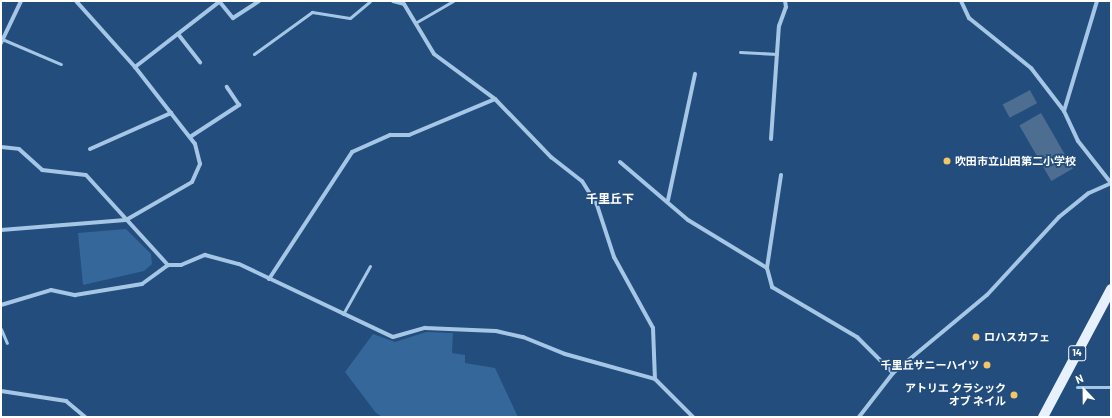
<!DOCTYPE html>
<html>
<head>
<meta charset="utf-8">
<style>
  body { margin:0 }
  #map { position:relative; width:1112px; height:418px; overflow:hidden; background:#224d7d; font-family:Barlow,"Noto Sans JP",sans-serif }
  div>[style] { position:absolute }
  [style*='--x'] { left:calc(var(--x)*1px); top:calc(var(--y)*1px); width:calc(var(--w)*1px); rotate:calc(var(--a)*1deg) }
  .green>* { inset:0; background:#35679b }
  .water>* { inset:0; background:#4e6e91; transform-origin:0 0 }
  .lane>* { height:3px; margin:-1.5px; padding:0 1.5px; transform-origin:1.5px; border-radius:1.5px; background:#a6c6e6 }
  .street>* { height:4px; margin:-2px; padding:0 2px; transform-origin:2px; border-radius:2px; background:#a6c6e6 }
  .primary>* { height:10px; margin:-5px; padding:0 5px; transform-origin:5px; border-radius:5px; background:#e7f1fd }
  .dots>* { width:11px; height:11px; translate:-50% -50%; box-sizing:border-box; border:2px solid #224d7d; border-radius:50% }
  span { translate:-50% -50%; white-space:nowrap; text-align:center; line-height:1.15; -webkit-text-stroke:3.5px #224d7d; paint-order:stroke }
  .shield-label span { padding:1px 3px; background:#224d7d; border:1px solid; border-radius:3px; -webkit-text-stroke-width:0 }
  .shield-label { font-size:10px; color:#fff; font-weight:700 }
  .poi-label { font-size:11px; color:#fff; font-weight:700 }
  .left { translate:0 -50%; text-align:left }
  .right { translate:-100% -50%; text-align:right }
  .neighbourhood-label { font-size:12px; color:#fff; font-weight:700 }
  .frame { position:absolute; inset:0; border:2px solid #fff; pointer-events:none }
  .north { position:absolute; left:1064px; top:370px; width:40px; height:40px; -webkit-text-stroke:3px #224d7d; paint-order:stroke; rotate:338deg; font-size:11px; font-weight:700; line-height:16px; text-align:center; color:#fff }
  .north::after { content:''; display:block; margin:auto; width:14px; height:18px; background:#fff; clip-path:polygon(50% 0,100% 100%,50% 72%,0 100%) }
</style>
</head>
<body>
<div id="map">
  <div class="green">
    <i style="clip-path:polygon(126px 229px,151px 254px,152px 264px,144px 271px,83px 285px,78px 233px)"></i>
    <i style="clip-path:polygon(426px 332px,453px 333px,452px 353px,465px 355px,465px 363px,495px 368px,518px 417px,382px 417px,376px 413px,345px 372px,373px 334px,395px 342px)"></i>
  </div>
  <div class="water">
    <i style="left:1030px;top:90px;width:15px;height:31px;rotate:62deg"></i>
    <i style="left:1041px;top:113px;width:64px;height:25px;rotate:60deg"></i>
  </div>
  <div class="lane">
    <i style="--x:415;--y:23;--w:44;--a:-30.1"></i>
    <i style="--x:2;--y:39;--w:64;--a:23"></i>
    <i style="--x:740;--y:52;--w:37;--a:3"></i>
    <i style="--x:254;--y:54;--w:72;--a:-35.9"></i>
    <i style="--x:312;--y:12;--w:38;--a:9"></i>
    <i style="--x:350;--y:18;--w:26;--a:-40"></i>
    <i style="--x:343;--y:314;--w:55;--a:-60.6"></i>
    <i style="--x:1;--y:329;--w:15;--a:67"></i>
    <i style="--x:1077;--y:387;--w:34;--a:0"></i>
  </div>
  <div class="street">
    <i style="--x:219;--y:1;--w:22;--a:51"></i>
    <i style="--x:233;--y:18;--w:31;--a:-33"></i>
    <i style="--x:393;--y:1;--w:11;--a:15"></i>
    <i style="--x:404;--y:4;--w:58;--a:59"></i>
    <i style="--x:434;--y:54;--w:76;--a:36.4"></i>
    <i style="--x:495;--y:99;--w:81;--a:46"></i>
    <i style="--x:551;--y:157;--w:39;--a:38"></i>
    <i style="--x:582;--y:181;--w:28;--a:58"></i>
    <i style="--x:597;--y:205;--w:55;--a:71.9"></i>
    <i style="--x:614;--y:257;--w:81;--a:61.2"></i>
    <i style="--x:653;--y:328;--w:51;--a:87.8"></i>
    <i style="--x:961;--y:1;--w:19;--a:65"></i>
    <i style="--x:969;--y:18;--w:80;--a:38.9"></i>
    <i style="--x:1031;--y:68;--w:54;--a:52.5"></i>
    <i style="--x:1064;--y:111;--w:33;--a:65"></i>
    <i style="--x:1078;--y:141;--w:53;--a:51.8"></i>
    <i style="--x:178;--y:34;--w:36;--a:52"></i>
    <i style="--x:1;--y:43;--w:47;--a:-64.5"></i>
    <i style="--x:135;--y:67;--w:106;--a:-37.7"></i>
    <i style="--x:1064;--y:111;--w:115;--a:-73.3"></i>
    <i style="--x:190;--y:137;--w:59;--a:-33.1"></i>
    <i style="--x:239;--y:105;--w:22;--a:-124"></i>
    <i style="--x:771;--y:139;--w:113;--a:-86"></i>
    <i style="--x:779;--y:26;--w:20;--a:-70"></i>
    <i style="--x:786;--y:7;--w:6;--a:-99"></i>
    <i style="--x:1;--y:147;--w:18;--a:6"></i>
    <i style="--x:19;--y:149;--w:31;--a:42"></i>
    <i style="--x:42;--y:170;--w:44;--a:6.5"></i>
    <i style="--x:86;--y:175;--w:122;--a:47.7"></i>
    <i style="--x:90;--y:149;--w:89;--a:-24"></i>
    <i style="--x:620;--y:162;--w:89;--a:40.5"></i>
    <i style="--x:688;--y:220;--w:92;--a:31.3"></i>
    <i style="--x:781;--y:175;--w:94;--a:98.6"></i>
    <i style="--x:767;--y:268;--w:20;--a:75"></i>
    <i style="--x:772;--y:287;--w:99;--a:30.5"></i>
    <i style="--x:857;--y:337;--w:51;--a:45"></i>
    <i style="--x:668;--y:200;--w:129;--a:-77.9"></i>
    <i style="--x:1;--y:230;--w:125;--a:-4.6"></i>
    <i style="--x:126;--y:220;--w:76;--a:-29.9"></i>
    <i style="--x:192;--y:182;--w:20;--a:-66"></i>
    <i style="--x:200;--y:164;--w:21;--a:-104"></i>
    <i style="--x:195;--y:144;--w:98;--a:-127.9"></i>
    <i style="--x:135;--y:67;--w:89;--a:-131.8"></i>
    <i style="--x:269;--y:279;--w:152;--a:-56.8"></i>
    <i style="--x:352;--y:152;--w:42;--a:-24.1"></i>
    <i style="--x:390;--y:135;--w:19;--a:0"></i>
    <i style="--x:409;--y:135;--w:93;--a:-22.7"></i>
    <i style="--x:1;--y:305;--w:52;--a:-16.7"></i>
    <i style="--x:51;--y:290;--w:25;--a:12"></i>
    <i style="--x:75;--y:295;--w:68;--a:-9.3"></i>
    <i style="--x:142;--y:284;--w:32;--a:-36"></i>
    <i style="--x:168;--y:265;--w:13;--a:0"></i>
    <i style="--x:181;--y:265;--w:26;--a:-23"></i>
    <i style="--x:205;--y:255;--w:35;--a:15"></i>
    <i style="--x:239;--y:264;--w:170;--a:25.4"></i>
    <i style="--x:393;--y:337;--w:33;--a:-16"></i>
    <i style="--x:425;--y:328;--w:71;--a:2.4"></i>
    <i style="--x:496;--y:331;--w:28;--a:13"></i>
    <i style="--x:523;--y:337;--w:45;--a:22"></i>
    <i style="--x:565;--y:354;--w:93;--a:15.5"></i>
    <i style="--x:655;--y:379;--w:54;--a:45"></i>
    <i style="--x:1;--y:391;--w:66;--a:8.7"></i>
    <i style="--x:66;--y:401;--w:25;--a:40"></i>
    <i style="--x:859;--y:417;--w:56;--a:-52.3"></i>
    <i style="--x:893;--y:373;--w:122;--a:-39.7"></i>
    <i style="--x:987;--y:295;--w:106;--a:-47.3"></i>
    <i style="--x:1059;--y:217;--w:38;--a:-39"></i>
    <i style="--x:1089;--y:193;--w:24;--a:-24"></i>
  </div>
  <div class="primary">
    <i style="--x:1043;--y:417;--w:145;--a:-62"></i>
  </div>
  <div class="dots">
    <i style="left:947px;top:161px;background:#f2c568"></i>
    <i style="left:976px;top:337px;background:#f2c568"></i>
    <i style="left:987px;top:365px;background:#f2c568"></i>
    <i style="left:1014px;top:395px;background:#f2c568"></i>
  </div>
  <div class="shield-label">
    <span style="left:1077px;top:353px">14</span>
  </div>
  <div class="poi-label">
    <span class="left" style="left:955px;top:161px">吹田市立山田第二小学校</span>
    <span class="left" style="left:984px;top:337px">ロハスカフェ</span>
    <span class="right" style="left:979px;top:365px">千里丘サニーハイツ</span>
    <span class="right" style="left:1006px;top:395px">アトリエ クラシック<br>オブ ネイル</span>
  </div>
  <div class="neighbourhood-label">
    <span style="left:610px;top:199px">千里丘下</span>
  </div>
  <div class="frame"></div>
  <div class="north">N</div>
</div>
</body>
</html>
